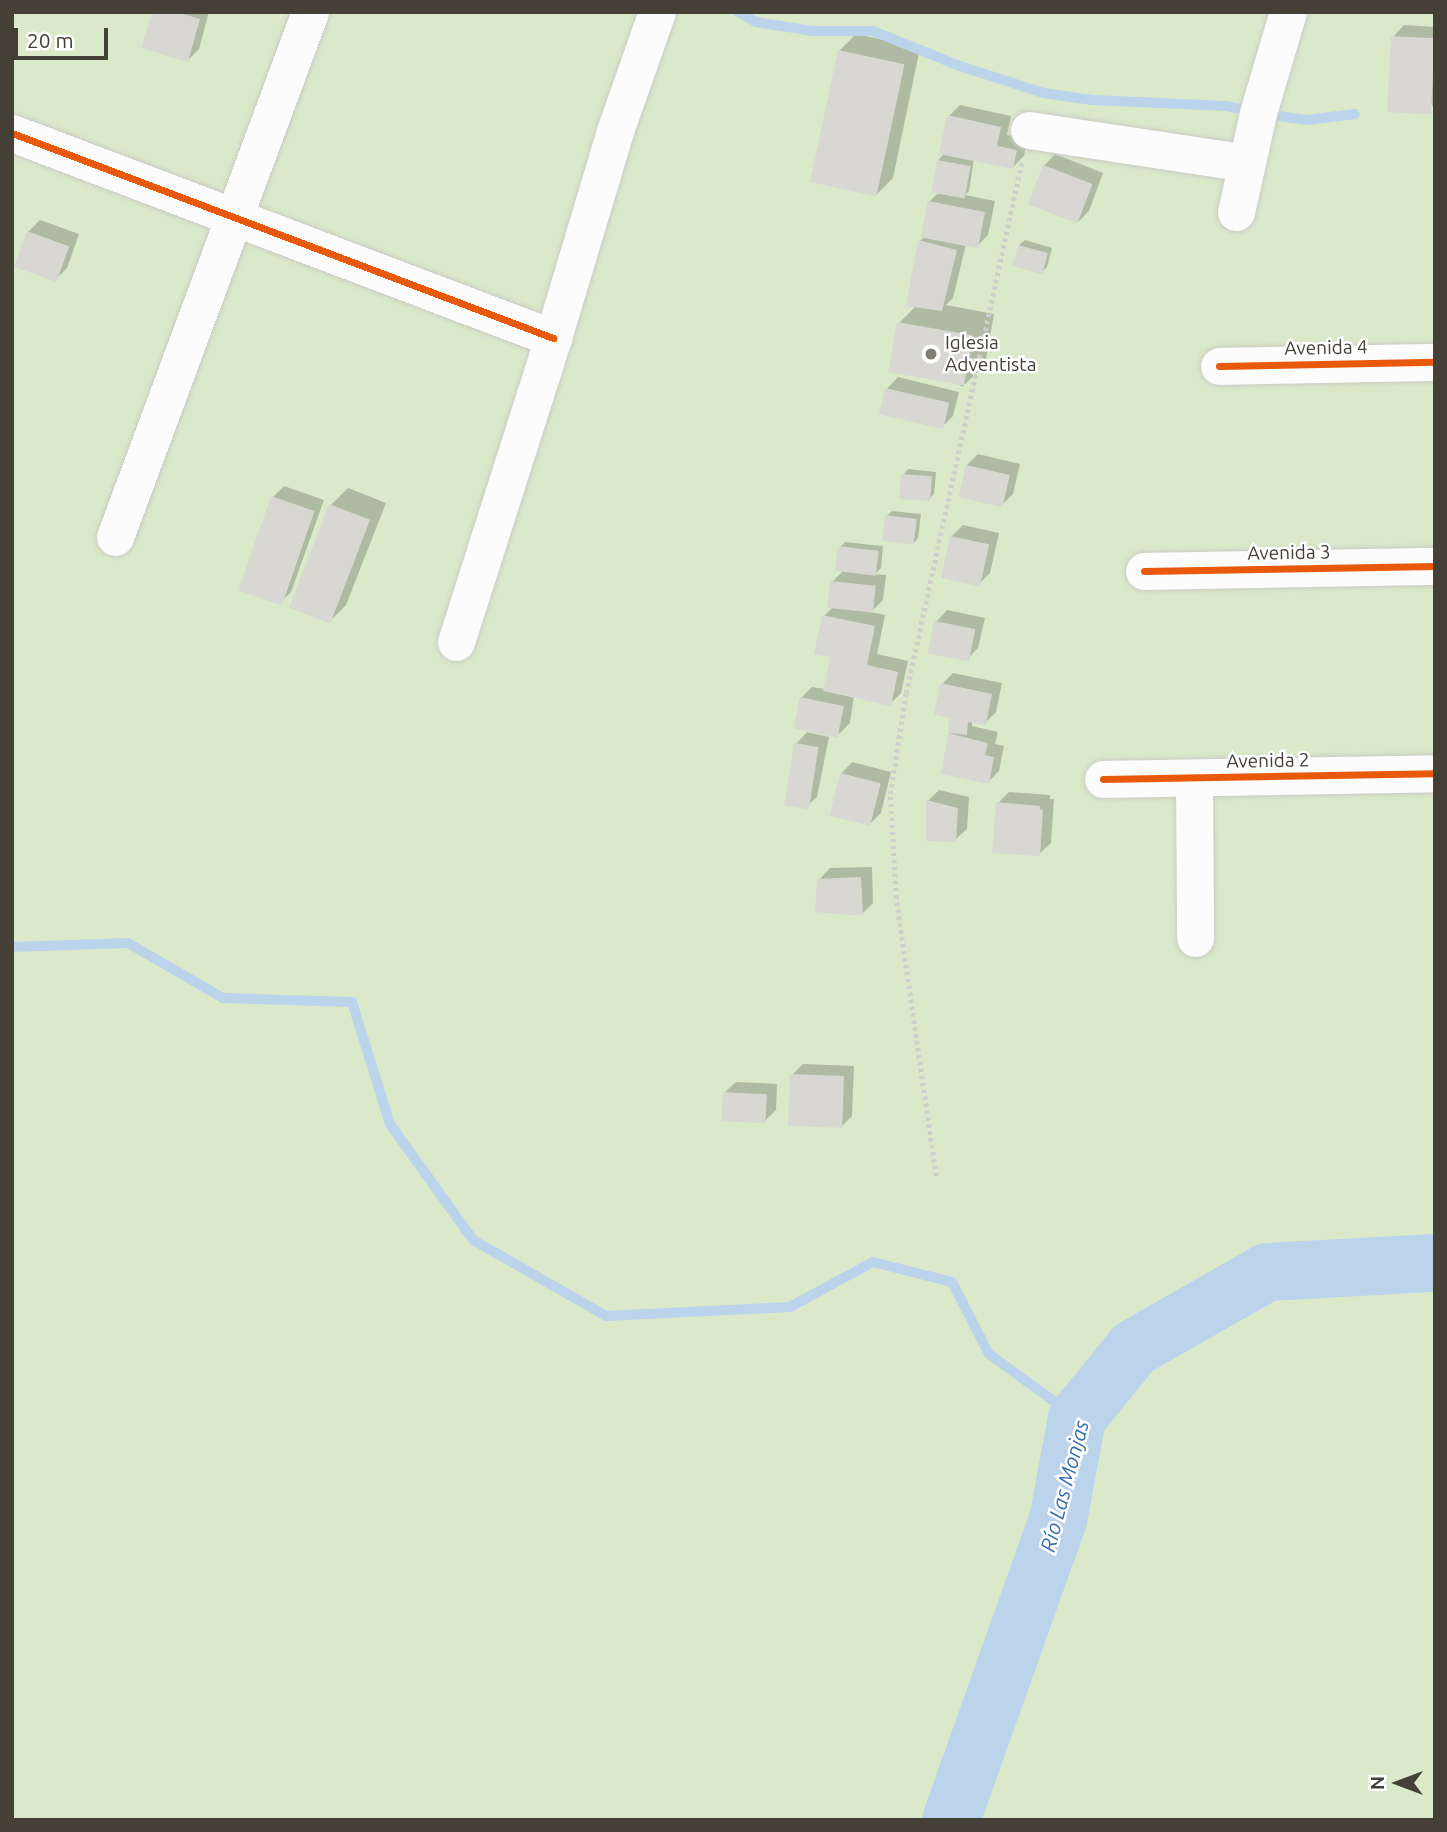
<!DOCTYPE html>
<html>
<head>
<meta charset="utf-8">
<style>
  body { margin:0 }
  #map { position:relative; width:1447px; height:1832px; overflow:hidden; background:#efeee9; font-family:Ubuntu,sans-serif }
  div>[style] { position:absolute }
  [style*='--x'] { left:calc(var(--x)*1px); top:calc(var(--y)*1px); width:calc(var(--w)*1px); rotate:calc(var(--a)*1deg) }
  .green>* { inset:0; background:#dae9ca; transform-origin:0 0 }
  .shadow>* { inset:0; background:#0003 }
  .stream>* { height:10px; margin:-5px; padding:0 5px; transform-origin:5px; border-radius:5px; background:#bbd4ec }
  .river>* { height:58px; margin:-29px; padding:0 29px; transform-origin:29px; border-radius:29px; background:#bbd4ec }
  .building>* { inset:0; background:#d9d7d2; transform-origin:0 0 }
  .path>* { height:4.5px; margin-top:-2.25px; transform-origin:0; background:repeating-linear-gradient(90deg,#d0cecb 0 3.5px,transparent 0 7px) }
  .roads { filter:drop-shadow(0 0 2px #cccac5) drop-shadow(0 0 2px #cccac5) }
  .minor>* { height:37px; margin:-18.5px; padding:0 18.5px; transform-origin:18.5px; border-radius:18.5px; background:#fdfcfc }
  .cycleway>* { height:7px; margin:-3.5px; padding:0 3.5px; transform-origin:3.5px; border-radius:3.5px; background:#e8590c }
  .dots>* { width:19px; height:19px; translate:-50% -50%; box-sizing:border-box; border:4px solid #fff; border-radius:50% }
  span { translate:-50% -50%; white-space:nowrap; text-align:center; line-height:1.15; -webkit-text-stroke:5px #fff; paint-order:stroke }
  .poi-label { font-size:19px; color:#454036 }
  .left { translate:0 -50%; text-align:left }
  .street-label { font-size:19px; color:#454036 }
  .water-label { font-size:21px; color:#336fac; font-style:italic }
  .frame { position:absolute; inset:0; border:14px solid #454036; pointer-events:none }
  .north { position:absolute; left:1363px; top:1748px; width:70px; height:70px; -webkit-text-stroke:5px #fff; paint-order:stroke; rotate:270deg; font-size:19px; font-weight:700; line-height:28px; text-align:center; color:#454036 }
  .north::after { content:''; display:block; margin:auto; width:24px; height:32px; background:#454036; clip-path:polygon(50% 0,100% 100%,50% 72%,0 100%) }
  .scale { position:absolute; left:14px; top:28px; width:94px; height:32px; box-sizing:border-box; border:4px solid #454036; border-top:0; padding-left:9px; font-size:21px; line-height:24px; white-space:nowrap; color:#454036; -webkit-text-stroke:5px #fff; paint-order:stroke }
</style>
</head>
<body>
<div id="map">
  <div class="green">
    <i style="left:12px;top:12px;width:1423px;height:1808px"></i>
  </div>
  <div class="shadow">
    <i style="clip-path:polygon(154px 12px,209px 12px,199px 49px,188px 60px)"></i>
    <i style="clip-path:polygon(1404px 25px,1435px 27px,1435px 110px,1393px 37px)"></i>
    <i style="clip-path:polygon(856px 34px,920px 48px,893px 178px,876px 195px,839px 51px)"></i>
    <i style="clip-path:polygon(960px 105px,1011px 116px,1007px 135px,1027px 139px,1024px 156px,1013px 167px,974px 159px,969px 191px,965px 195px,995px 201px,988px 235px,977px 246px,966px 244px,953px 298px,946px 305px,994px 314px,985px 365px,962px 387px,899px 323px,916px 306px,920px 241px,925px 236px,929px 202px,939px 192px,938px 160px,945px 153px,949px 116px)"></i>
    <i style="clip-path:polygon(1055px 154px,1103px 173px,1089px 211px,1078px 222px,1044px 166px)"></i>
    <i style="clip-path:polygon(40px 220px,79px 234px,67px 268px,56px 279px,28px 232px)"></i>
    <i style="clip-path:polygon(1025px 240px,1052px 248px,1047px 267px,1042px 272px,1019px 245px)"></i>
    <i style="clip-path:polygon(898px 377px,959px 392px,953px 416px,942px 427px,887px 389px)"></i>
    <i style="clip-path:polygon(978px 454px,1020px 464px,1013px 494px,1002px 505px,967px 465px)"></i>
    <i style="clip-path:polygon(908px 469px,936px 472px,934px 494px,929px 499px,903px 475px)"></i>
    <i style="clip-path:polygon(284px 486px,324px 500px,291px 592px,280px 603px,273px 497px)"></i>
    <i style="clip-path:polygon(348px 488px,386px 503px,346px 605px,329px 622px,291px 607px,331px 505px)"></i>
    <i style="clip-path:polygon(892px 511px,921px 514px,918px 538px,913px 544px,887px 516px)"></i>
    <i style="clip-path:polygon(963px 525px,999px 533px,990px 573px,979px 584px,951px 537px)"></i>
    <i style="clip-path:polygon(845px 542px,883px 546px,881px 568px,875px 574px,886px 575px,883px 600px,871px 612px,885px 615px,877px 654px,908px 661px,901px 693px,890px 704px,854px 696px,850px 723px,839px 734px,801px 698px,812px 687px,825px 689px,832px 656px,824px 616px,833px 607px,832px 582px,844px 570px,840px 547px)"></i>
    <i style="clip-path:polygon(947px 610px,985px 618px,978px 648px,967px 659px,936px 622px)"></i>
    <i style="clip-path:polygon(953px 673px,1002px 683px,996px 712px,985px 723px,972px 721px,972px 726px,998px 732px,995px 744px,1004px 746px,999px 771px,988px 782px,950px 734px,951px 716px,942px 684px)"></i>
    <i style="clip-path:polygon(807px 732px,829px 737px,817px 797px,805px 808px,796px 744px)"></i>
    <i style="clip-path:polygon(852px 762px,891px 772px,881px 813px,870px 824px,841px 774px)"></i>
    <i style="clip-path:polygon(939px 790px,969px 797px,967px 829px,955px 840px,928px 801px)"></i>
    <i style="clip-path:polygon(1009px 792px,1050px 795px,1050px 799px,1054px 799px,1051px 843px,1039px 854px,998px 803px)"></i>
    <i style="clip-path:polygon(872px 867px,873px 903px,862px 914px,819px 880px,830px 868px)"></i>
    <i style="clip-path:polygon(803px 1064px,854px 1066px,852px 1116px,841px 1127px,792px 1075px)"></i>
    <i style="clip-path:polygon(736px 1082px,777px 1084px,776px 1110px,765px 1121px,724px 1093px)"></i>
  </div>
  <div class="stream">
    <i style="--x:738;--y:12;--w:21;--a:29"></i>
    <i style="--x:756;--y:22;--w:58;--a:9"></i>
    <i style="--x:813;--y:31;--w:60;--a:0"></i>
    <i style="--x:873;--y:31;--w:91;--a:22"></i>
    <i style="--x:957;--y:65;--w:90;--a:18"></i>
    <i style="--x:1043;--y:93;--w:50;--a:8"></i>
    <i style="--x:1093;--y:100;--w:133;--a:2.6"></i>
    <i style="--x:1226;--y:106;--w:25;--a:11"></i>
    <i style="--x:1266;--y:114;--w:40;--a:8.5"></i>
    <i style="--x:1306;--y:120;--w:49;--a:-7"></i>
    <i style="--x:12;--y:947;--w:116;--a:-2"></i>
    <i style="--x:128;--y:943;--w:110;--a:30.1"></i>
    <i style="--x:223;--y:998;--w:129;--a:1.8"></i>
    <i style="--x:352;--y:1002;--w:128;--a:72.7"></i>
    <i style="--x:390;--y:1124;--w:143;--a:54.4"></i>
    <i style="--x:473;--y:1240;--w:153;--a:29.7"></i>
    <i style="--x:606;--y:1316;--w:184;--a:-2.8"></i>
    <i style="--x:790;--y:1307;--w:94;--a:-28.5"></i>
    <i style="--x:873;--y:1262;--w:81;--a:14.2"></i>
    <i style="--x:952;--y:1282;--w:81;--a:62.8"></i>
    <i style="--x:989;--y:1354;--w:109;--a:36"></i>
  </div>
  <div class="river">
    <i style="--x:951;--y:1820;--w:319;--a:-70.4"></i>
    <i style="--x:1058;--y:1520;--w:104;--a:-79.4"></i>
    <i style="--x:1077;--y:1418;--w:90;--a:-50.8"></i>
    <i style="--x:1134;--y:1348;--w:153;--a:-29.7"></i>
    <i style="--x:1267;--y:1272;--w:168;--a:-3.1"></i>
  </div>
  <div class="building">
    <i style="clip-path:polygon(152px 12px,177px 12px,200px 19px,188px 62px,141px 48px)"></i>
    <i style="left:1391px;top:36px;width:44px;height:76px;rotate:3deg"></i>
    <i style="left:838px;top:50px;width:68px;height:135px;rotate:12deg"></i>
    <i style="clip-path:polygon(947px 115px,1001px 127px,997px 146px,1017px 150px,1013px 169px,939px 154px)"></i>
    <i style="left:937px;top:160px;width:34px;height:33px;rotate:10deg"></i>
    <i style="left:1043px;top:165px;width:53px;height:42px;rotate:21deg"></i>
    <i style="left:928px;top:201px;width:58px;height:37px;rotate:11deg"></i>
    <i style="left:27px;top:231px;width:45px;height:38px;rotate:20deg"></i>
    <i style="clip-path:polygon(918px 240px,957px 250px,942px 311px,906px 306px)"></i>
    <i style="left:1018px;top:245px;width:31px;height:22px;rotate:15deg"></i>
    <i style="left:897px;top:322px;width:77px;height:51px;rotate:10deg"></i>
    <i style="left:885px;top:388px;width:66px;height:27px;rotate:13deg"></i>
    <i style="left:966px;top:465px;width:45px;height:33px;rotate:13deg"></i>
    <i style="left:901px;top:474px;width:31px;height:25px;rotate:4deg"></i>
    <i style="left:271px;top:496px;width:46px;height:100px;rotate:19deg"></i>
    <i style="left:329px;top:504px;width:44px;height:111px;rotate:21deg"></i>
    <i style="left:885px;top:515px;width:32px;height:26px;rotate:7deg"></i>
    <i style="left:950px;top:536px;width:40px;height:43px;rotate:12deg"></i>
    <i style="left:838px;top:546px;width:41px;height:25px;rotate:7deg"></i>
    <i style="left:830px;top:581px;width:46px;height:27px;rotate:6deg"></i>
    <i style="clip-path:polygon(822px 615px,875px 626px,867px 665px,898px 672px,891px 706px,823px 691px,830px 657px,814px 654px)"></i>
    <i style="left:934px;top:621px;width:42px;height:33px;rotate:11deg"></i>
    <i style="clip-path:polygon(940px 683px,992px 694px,986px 725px,968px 722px,967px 735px,948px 733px,949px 718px,934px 714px)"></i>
    <i style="left:800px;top:697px;width:45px;height:32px;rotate:12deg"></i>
    <i style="clip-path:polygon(948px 733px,988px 743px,985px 755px,994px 757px,989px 784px,941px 774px)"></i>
    <i style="left:794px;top:743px;width:25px;height:63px;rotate:9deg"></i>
    <i style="left:840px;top:773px;width:42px;height:44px;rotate:14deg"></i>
    <i style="clip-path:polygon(926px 800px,958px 808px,956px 842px,926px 841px)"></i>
    <i style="clip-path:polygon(996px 802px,1040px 806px,1040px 809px,1043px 810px,1040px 856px,992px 853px)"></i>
    <i style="clip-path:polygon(861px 877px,863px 916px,815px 912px,817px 879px)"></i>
    <i style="left:790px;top:1074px;width:54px;height:52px;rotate:2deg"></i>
    <i style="left:723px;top:1092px;width:44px;height:29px;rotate:3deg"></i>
  </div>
  <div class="path">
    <i style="--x:936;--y:1176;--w:281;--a:-98.2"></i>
    <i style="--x:896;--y:898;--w:104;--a:-93.3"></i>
    <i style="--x:890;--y:794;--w:102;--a:-81"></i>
    <i style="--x:906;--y:693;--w:544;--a:-77.7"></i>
  </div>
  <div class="roads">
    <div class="minor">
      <i style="--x:1029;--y:130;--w:220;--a:8.6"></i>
      <i style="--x:12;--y:133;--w:579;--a:20.75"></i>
      <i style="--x:1236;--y:212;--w:101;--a:-77.5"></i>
      <i style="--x:1258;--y:113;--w:105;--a:-73.5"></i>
      <i style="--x:1219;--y:366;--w:216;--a:-1.1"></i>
      <i style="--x:115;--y:537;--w:560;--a:-69.62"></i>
      <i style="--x:1144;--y:571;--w:291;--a:-1"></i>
      <i style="--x:456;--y:642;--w:319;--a:-72.3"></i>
      <i style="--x:553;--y:338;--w:216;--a:-73.3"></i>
      <i style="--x:615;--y:131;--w:126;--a:-70.6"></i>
      <i style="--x:1194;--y:778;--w:160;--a:89.6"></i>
      <i style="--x:1103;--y:779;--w:332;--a:-1"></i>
    </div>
  </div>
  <div class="cycleway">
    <i style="--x:12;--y:133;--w:579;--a:20.75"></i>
    <i style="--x:1219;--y:366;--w:216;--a:-1.1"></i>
    <i style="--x:1144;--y:571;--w:291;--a:-1"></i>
    <i style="--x:1103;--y:779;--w:332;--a:-1"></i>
  </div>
  <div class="dots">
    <i style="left:931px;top:354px;background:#807d75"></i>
  </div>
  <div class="poi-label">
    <span class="left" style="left:945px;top:354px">Iglesia<br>Adventista</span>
  </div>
  <div class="street-label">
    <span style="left:1326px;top:348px;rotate:-1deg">Avenida 4</span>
    <span style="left:1289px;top:553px;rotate:-1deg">Avenida 3</span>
    <span style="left:1268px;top:761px;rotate:-1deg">Avenida 2</span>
  </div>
  <div class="water-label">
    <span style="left:1064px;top:1486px;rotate:-75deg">Río Las Monjas</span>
  </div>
  <div class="frame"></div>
  <div class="north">N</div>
  <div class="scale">20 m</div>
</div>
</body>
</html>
